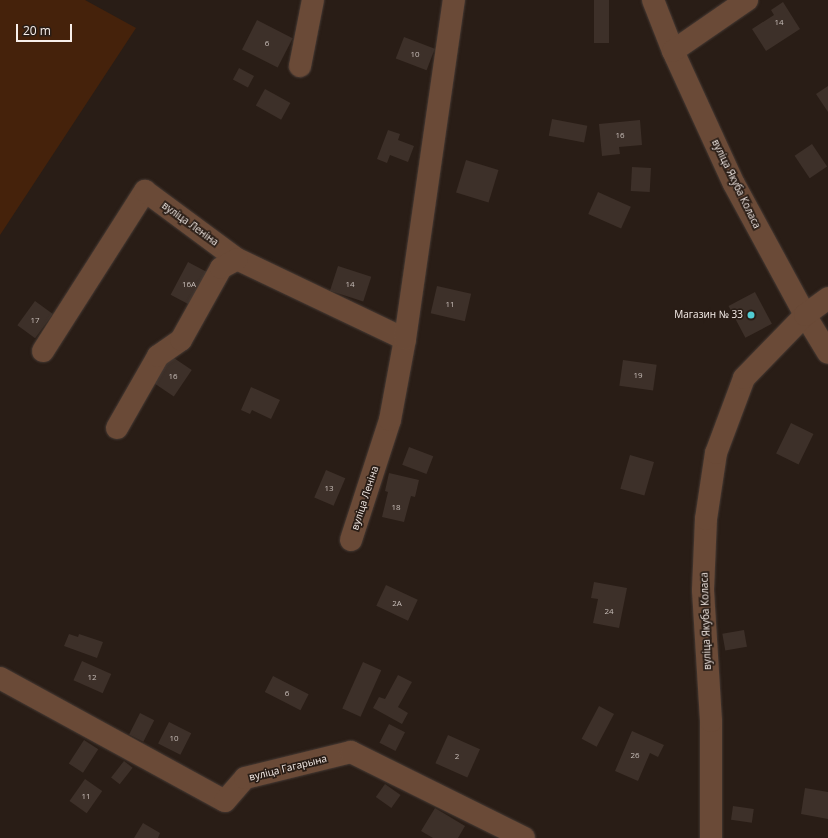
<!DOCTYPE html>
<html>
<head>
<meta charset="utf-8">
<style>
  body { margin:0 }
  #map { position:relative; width:828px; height:838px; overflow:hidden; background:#291d16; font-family:"Open Sans",sans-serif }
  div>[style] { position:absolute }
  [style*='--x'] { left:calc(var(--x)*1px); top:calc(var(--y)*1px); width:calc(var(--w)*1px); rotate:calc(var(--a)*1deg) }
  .green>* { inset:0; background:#45220b }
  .building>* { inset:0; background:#3d3029; transform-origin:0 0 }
  .roads { filter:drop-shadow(0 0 1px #463a34) drop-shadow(0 0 1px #463a34) }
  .minor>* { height:22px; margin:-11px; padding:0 11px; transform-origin:11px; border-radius:11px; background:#6a4a37 }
  .dots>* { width:11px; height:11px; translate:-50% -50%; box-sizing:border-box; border:2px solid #291d16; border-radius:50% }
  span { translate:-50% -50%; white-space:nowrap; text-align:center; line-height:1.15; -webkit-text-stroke:3.5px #291d16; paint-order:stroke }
  .number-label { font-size:8px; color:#c9bfba }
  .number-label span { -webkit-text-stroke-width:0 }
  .street-label { font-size:10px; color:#f8efeb }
  .poi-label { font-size:10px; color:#f8efeb }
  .right { translate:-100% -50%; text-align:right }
  .scale { position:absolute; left:16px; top:24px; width:56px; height:18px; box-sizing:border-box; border:2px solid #f8efeb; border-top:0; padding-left:5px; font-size:12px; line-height:14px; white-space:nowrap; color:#f8efeb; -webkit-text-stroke:3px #291d16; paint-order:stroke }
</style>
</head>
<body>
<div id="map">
  <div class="green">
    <i style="clip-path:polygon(0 0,85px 0,136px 28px,0 235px)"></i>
  </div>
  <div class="building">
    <i style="left:594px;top:0;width:15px;height:43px"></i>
    <i style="clip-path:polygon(783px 2px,800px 29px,766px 51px,752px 29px,774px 15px,771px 10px)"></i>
    <i style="left:257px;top:20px;width:40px;height:33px;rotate:27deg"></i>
    <i style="left:404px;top:37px;width:33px;height:23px;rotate:21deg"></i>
    <i style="left:239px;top:68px;width:17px;height:13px;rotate:28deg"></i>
    <i style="clip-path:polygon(828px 86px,828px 112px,816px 94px)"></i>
    <i style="left:265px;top:89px;width:29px;height:19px;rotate:29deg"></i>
    <i style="left:552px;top:119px;width:36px;height:17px;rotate:11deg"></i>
    <i style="clip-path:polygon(640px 120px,642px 145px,619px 147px,620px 154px,602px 156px,599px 124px)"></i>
    <i style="clip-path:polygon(388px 130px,400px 134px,398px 140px,414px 146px,408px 162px,390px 155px,387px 163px,377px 159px)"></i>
    <i style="left:812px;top:144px;width:27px;height:21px;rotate:56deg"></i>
    <i style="left:466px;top:160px;width:34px;height:34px;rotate:17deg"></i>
    <i style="left:632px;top:167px;width:19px;height:24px;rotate:3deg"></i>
    <i style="left:598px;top:192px;width:36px;height:24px;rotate:24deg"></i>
    <i style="left:188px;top:262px;width:24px;height:37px;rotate:28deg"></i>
    <i style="left:338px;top:266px;width:35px;height:26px;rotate:18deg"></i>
    <i style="left:437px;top:286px;width:35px;height:28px;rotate:13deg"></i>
    <i style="left:755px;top:292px;width:36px;height:30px;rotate:62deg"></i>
    <i style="left:35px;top:301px;width:22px;height:30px;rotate:36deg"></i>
    <i style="left:171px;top:356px;width:25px;height:32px;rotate:34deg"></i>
    <i style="left:623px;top:360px;width:34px;height:26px;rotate:8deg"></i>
    <i style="clip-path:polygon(251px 387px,280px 400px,271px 419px,252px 410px,250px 414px,241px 410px)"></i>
    <i style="left:791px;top:423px;width:25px;height:34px;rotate:26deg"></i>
    <i style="left:409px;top:447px;width:26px;height:19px;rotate:21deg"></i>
    <i style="left:630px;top:455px;width:25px;height:35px;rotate:16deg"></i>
    <i style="left:326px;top:470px;width:21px;height:30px;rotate:23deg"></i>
    <i style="clip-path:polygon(389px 473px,419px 480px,415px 497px,411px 496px,404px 522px,382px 517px,388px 492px,385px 491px)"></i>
    <i style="clip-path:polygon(594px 582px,627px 588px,619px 628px,593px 623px,598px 599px,591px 598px)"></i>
    <i style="left:386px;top:585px;width:35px;height:23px;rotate:25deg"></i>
    <i style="left:744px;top:630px;width:17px;height:22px;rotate:80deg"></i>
    <i style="clip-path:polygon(69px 634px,78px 637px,79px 634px,103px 642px,97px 658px,64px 646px)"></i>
    <i style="left:82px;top:661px;width:32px;height:21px;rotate:24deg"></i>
    <i style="left:363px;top:662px;width:20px;height:51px;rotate:24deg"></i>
    <i style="clip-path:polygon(398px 675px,412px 682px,398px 707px,408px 713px,402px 724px,373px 708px,379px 697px,385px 699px)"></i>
    <i style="left:273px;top:676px;width:40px;height:18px;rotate:27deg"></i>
    <i style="left:599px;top:706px;width:17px;height:37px;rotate:28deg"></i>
    <i style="left:140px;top:713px;width:16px;height:24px;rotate:27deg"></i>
    <i style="left:169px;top:722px;width:25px;height:24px;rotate:27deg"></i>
    <i style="left:389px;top:724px;width:18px;height:21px;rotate:27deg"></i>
    <i style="clip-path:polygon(632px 731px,664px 745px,658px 757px,650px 753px,638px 781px,615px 771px)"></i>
    <i style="left:448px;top:735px;width:35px;height:31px;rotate:24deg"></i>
    <i style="left:84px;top:740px;width:17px;height:28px;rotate:33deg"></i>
    <i style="left:124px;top:761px;width:11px;height:21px;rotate:38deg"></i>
    <i style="left:85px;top:779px;width:21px;height:27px;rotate:35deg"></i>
    <i style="left:385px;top:784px;width:19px;height:16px;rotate:35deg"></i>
    <i style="clip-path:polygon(805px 788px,828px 792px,828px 819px,801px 814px)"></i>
    <i style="left:733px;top:806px;width:21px;height:14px;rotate:8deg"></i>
    <i style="clip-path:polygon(435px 808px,465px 826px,458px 838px,433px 838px,421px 831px)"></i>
    <i style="clip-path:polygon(143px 823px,160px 833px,158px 838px,134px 838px)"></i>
  </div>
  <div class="roads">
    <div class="minor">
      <i style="--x:653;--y:0;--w:55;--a:68.6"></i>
      <i style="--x:673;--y:51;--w:146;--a:65.4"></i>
      <i style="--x:734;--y:184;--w:149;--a:61.5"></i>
      <i style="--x:805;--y:315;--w:44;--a:58.8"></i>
      <i style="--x:673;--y:51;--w:90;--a:-34.6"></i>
      <i style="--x:300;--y:66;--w:67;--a:-78.9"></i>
      <i style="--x:43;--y:351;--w:190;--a:-57.5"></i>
      <i style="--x:145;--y:191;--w:114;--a:36.5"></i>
      <i style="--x:237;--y:259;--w:186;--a:25.5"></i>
      <i style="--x:117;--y:428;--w:83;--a:-60.3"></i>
      <i style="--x:158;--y:356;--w:28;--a:-35"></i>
      <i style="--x:181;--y:340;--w:82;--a:-60.9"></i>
      <i style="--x:221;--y:268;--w:18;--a:-29"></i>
      <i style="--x:351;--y:540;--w:126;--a:-72"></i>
      <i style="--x:390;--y:420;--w:82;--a:-79.5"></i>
      <i style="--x:405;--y:339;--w:343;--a:-81.8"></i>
      <i style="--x:0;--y:678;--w:256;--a:28.7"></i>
      <i style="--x:225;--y:801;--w:30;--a:-49"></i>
      <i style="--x:245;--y:778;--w:109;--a:-13.8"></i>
      <i style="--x:351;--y:752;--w:193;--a:26.4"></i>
      <i style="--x:711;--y:838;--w:117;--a:-90"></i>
      <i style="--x:711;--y:721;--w:131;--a:-93.5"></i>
      <i style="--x:703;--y:590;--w:71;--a:-87.6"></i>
      <i style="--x:706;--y:519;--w:67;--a:-81.4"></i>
      <i style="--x:716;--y:453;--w:80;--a:-69.5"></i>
      <i style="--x:744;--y:378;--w:88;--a:-45.9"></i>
      <i style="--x:805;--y:315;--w:29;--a:-36"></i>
    </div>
  </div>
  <div class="dots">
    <i style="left:751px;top:315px;background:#51ccd3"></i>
  </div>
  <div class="number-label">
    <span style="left:779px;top:22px">14</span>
    <span style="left:267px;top:43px">6</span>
    <span style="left:415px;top:54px">10</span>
    <span style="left:620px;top:135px">16</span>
    <span style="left:189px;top:284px">16А</span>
    <span style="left:350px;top:284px">14</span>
    <span style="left:450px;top:304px">11</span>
    <span style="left:35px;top:320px">17</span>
    <span style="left:638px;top:375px">19</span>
    <span style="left:173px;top:376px">16</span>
    <span style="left:329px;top:488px">13</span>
    <span style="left:396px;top:507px">18</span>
    <span style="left:397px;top:603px">2А</span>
    <span style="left:609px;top:611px">24</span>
    <span style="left:92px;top:677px">12</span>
    <span style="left:287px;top:693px">6</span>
    <span style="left:174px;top:738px">10</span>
    <span style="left:635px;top:755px">26</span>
    <span style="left:457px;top:756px">2</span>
    <span style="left:86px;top:796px">11</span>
  </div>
  <div class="street-label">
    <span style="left:736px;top:184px;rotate:64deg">вуліца Якуба Коласа</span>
    <span style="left:190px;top:224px;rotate:36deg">вуліца Леніна</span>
    <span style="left:365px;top:498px;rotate:-72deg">вуліца Леніна</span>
    <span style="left:706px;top:621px;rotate:-92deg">вуліца Якуба Коласа</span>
    <span style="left:288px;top:768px;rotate:-14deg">вуліца Гагарына</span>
  </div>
  <div class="poi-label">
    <span class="right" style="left:743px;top:315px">Магазин № 33</span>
  </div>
  <div class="scale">20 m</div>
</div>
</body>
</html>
